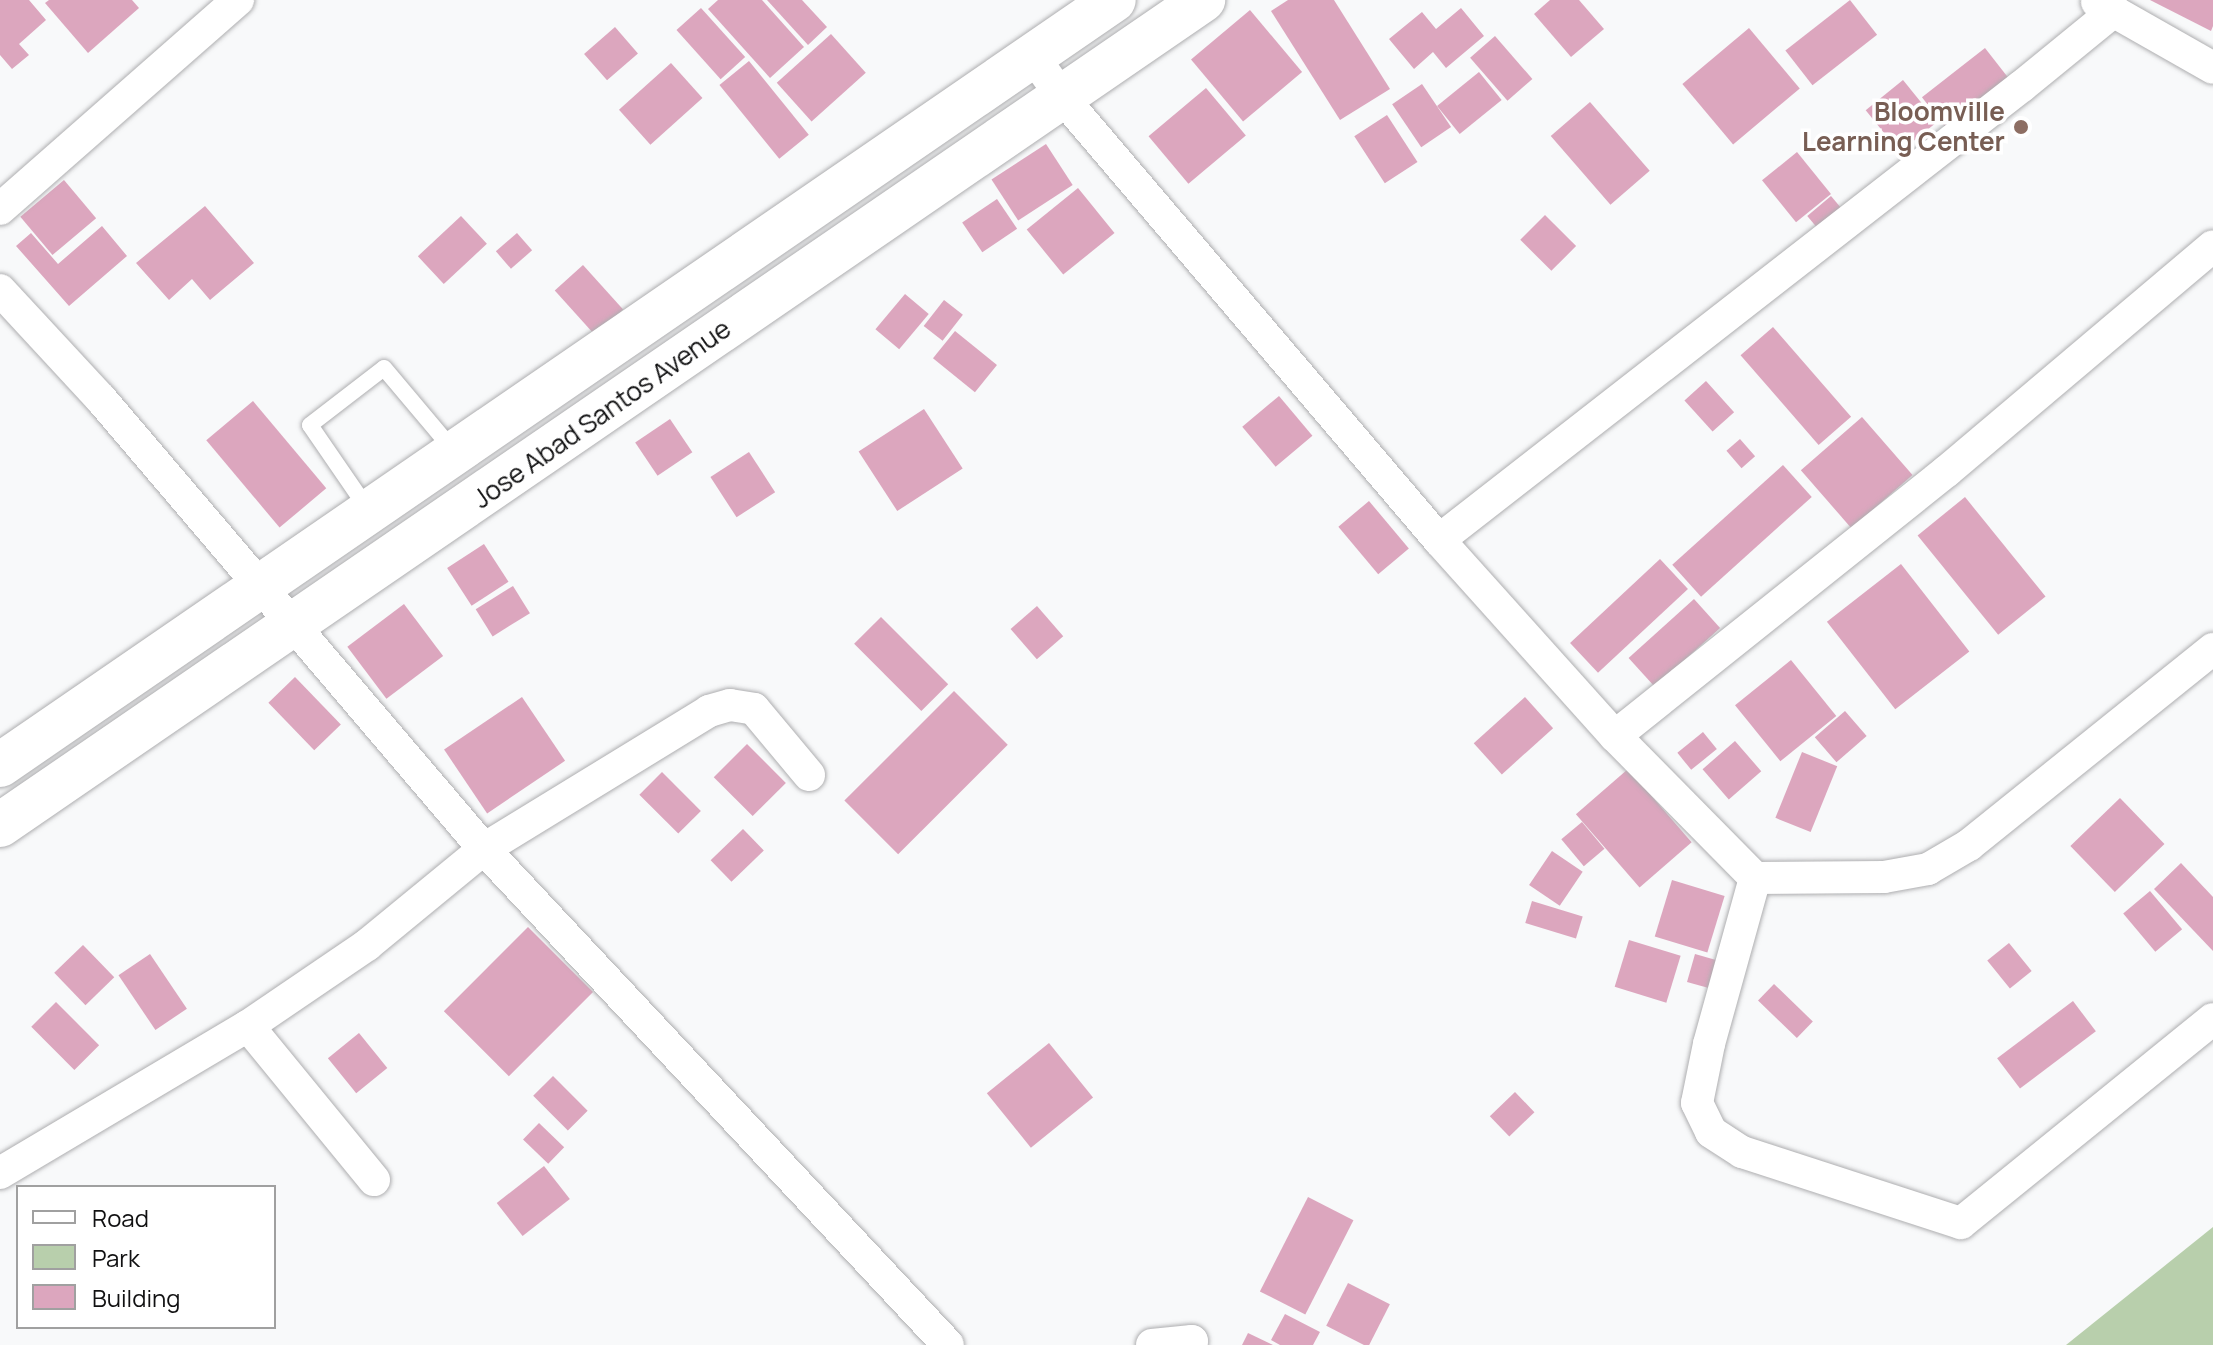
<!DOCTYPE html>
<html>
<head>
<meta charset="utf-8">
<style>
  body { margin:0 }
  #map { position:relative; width:2213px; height:1345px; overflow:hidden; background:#f8f9fa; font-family:Manrope,sans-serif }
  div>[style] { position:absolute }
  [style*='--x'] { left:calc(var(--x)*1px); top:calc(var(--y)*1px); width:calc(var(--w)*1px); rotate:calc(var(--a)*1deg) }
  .green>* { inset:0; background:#b8cfac }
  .building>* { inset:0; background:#dca6be; transform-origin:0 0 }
  .roads { filter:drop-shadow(0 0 2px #aeaeb0) drop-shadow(0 0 2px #aeaeb0) }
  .lane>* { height:16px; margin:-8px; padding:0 8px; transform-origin:8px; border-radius:8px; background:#fff }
  .street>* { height:32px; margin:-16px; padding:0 16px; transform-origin:16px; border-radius:16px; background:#fff }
  .secondary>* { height:44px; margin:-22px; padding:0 22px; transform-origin:22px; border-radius:22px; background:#fff }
  .dots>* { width:22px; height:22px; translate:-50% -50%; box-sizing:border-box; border:4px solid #fff; border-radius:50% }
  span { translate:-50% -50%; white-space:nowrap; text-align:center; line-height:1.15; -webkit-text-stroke:7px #fff; paint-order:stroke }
  .education-label { font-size:26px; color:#785e54; font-weight:700 }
  .right { translate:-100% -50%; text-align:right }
  .street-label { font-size:26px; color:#111112 }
  .legend { position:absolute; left:16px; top:1185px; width:260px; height:144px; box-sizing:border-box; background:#fff; border:2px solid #a0a0a0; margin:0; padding:10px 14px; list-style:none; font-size:24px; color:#111112 }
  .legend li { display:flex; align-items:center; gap:16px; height:40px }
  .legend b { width:40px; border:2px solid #a0a0a0 }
</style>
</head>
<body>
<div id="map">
  <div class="green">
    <i style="clip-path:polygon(2213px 1227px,2213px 1345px,2066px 1345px)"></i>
  </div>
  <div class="building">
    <i style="clip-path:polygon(0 0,29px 0,46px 20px,19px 44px,29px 55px,12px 69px,0 55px)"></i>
    <i style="clip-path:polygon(49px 0,132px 0,139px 8px,88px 53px,45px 3px)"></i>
    <i style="clip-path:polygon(718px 0,762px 0,804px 47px,770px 78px,708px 9px)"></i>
    <i style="clip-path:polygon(767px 0,802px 0,827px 27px,808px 45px)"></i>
    <i style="clip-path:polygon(1288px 0,1334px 0,1390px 89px,1340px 120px,1271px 11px)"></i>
    <i style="clip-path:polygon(1550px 0,1579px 0,1604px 29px,1571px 57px,1534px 14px)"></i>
    <i style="left:1850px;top:0;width:44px;height:82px;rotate:52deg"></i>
    <i style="clip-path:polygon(2150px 0,2213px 0,2213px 26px,2211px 31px)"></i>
    <i style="left:701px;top:8px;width:66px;height:33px;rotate:48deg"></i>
    <i style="clip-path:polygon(1461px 8px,1484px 36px,1446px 68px,1433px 52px,1414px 69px,1389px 39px,1422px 12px,1436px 29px)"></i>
    <i style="left:1250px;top:10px;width:81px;height:77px;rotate:50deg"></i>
    <i style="left:615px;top:27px;width:35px;height:41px;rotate:49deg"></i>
    <i style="left:1749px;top:28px;width:79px;height:87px;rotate:50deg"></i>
    <i style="left:831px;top:34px;width:52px;height:73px;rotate:48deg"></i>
    <i style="left:1495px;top:36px;width:57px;height:33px;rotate:49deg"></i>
    <i style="left:1985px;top:48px;width:39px;height:80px;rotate:52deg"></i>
    <i style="left:749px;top:61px;width:95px;height:38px;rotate:51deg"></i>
    <i style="left:671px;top:63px;width:47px;height:70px;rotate:48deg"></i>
    <i style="left:1479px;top:72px;width:36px;height:54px;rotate:51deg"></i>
    <i style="left:1903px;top:80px;width:54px;height:48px;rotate:51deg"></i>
    <i style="left:1422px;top:84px;width:52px;height:36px;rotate:56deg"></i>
    <i style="left:1206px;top:88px;width:62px;height:75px;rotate:50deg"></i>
    <i style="left:1590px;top:102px;width:91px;height:52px;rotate:49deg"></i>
    <i style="left:1387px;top:115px;width:56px;height:39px;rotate:57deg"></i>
    <i style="left:1046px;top:144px;width:49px;height:65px;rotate:57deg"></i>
    <i style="left:1797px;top:152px;width:54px;height:45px;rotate:51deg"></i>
    <i style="left:64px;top:180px;width:50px;height:57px;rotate:50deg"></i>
    <i style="left:1078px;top:188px;width:58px;height:66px;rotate:51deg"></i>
    <i style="left:1831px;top:196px;width:16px;height:31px;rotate:50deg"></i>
    <i style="left:997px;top:199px;width:36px;height:42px;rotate:56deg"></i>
    <i style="clip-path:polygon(205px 206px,254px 263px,210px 300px,192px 279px,169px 300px,136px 263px)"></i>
    <i style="left:1545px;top:215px;width:44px;height:35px;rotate:45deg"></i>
    <i style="left:461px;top:216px;width:38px;height:59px;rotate:47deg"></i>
    <i style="clip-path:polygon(102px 226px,127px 256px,69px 306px,16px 246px,31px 233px,58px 264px)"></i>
    <i style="left:517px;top:233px;width:23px;height:28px;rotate:49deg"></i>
    <i style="left:583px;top:265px;width:60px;height:38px;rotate:48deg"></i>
    <i style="left:905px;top:294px;width:31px;height:46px;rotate:40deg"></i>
    <i style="left:944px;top:300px;width:24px;height:33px;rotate:38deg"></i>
    <i style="left:1773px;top:327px;width:119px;height:43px;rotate:49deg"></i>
    <i style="left:955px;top:331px;width:54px;height:35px;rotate:39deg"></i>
    <i style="left:1706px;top:381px;width:42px;height:29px;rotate:48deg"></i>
    <i style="left:1279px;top:396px;width:52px;height:48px;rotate:50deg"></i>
    <i style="left:253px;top:401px;width:114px;height:61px;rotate:50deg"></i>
    <i style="left:924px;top:409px;width:71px;height:78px;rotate:57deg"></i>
    <i style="left:1862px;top:417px;width:77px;height:81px;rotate:49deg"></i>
    <i style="left:670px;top:419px;width:40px;height:42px;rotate:56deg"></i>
    <i style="left:1740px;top:439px;width:23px;height:18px;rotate:49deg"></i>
    <i style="left:749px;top:452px;width:48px;height:46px;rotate:57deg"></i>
    <i style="left:1783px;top:465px;width:43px;height:149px;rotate:48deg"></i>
    <i style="left:1965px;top:497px;width:128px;height:61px;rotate:51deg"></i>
    <i style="left:1369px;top:501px;width:62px;height:40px;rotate:50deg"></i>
    <i style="left:484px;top:544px;width:45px;height:44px;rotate:57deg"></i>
    <i style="left:1660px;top:559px;width:41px;height:123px;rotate:47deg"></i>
    <i style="left:1901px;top:564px;width:111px;height:94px;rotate:52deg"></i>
    <i style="left:513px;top:586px;width:32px;height:44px;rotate:58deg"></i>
    <i style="left:1694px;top:599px;width:39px;height:88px;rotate:48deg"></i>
    <i style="left:404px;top:604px;width:65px;height:71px;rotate:53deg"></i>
    <i style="left:1037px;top:606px;width:40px;height:35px;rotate:49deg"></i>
    <i style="left:881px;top:617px;width:95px;height:38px;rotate:45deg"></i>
    <i style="left:1791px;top:660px;width:72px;height:72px;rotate:51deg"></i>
    <i style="left:295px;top:677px;width:66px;height:37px;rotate:46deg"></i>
    <i style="left:954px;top:691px;width:76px;height:155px;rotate:45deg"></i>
    <i style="left:522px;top:697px;width:77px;height:94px;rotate:56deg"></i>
    <i style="left:1525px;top:697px;width:42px;height:69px;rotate:48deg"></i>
    <i style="left:1845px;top:711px;width:33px;height:40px;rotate:49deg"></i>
    <i style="left:1703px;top:732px;width:22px;height:33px;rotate:51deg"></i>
    <i style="left:1735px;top:741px;width:40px;height:43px;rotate:49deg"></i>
    <i style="left:747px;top:744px;width:55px;height:47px;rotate:45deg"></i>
    <i style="left:1802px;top:752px;width:38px;height:71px;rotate:22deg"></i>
    <i style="left:1628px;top:769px;width:97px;height:69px;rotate:49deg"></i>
    <i style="left:662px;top:772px;width:55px;height:32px;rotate:45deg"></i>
    <i style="left:2120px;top:798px;width:64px;height:69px;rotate:46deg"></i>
    <i style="left:1582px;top:822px;width:35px;height:27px;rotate:50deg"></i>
    <i style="left:743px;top:829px;width:30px;height:45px;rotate:46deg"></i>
    <i style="left:1552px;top:851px;width:37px;height:41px;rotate:34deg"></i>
    <i style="clip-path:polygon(2181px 863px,2213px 897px,2213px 951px,2154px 889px)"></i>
    <i style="left:1672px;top:880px;width:55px;height:59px;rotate:17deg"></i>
    <i style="left:2150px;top:891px;width:50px;height:35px;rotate:50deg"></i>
    <i style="left:1532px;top:901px;width:53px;height:23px;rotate:17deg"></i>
    <i style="left:528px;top:927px;width:92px;height:119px;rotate:45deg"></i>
    <i style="left:1629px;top:940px;width:54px;height:49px;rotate:17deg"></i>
    <i style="left:2009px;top:943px;width:36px;height:28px;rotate:51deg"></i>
    <i style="left:83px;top:945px;width:45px;height:40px;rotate:46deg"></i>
    <i style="left:150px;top:954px;width:66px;height:38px;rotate:56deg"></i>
    <i style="left:1695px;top:954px;width:29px;height:29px;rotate:16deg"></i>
    <i style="left:1774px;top:984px;width:54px;height:23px;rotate:44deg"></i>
    <i style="left:2073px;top:1001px;width:38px;height:95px;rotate:53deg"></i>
    <i style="left:56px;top:1002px;width:61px;height:35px;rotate:45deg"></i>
    <i style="left:359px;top:1033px;width:45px;height:40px;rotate:51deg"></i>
    <i style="left:1049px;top:1043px;width:70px;height:80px;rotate:51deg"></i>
    <i style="left:553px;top:1076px;width:49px;height:28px;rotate:45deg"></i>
    <i style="left:1515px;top:1092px;width:28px;height:35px;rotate:46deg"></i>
    <i style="left:539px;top:1123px;width:35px;height:23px;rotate:44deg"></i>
    <i style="left:544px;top:1166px;width:42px;height:60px;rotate:52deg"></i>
    <i style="left:1308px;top:1197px;width:51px;height:106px;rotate:27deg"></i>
    <i style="left:1348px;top:1283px;width:47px;height:48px;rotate:27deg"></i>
    <i style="clip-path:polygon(1285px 1314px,1320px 1332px,1313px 1345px,1280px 1345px,1271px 1340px)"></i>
    <i style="clip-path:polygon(1248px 1333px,1273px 1345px,1242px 1345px)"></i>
  </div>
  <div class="roads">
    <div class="lane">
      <i style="--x:369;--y:511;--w:104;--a:-124.5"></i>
      <i style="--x:310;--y:425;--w:93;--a:-37.6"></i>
      <i style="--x:384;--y:368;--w:107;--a:49.9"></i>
    </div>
    <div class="street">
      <i style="--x:2097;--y:2;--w:133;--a:29.6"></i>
      <i style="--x:1033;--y:56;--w:50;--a:54.7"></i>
      <i style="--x:1062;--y:97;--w:582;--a:49.6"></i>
      <i style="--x:1439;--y:540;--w:263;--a:48.1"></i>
      <i style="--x:1615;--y:736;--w:199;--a:45.4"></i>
      <i style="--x:1755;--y:878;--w:129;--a:-0.4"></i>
      <i style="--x:1884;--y:877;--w:45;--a:-10.3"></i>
      <i style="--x:1928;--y:869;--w:48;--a:-30.3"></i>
      <i style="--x:1969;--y:845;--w:313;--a:-38.8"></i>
      <i style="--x:0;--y:209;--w:317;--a:-41.3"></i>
      <i style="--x:0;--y:290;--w:149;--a:47.2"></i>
      <i style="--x:101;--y:399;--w:591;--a:49.6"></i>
      <i style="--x:484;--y:849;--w:679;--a:46.91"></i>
      <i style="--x:1439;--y:540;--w:739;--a:-37.91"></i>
      <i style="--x:2022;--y:86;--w:119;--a:-39.2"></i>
      <i style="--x:1615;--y:736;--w:425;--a:-38.6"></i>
      <i style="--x:1947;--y:471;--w:348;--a:-40.2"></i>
      <i style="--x:1755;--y:878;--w:172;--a:105.5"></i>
      <i style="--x:1709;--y:1044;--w:60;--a:101.5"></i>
      <i style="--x:1697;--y:1103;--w:32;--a:64"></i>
      <i style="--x:1711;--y:1132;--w:37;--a:33"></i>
      <i style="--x:1742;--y:1152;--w:230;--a:18"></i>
      <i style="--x:1961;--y:1223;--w:324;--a:-39"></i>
      <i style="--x:248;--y:1026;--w:199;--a:50.7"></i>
      <i style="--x:0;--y:1173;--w:288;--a:-30.7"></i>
      <i style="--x:248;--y:1026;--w:144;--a:-34.2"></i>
      <i style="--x:367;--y:945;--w:151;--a:-39.4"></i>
      <i style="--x:484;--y:849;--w:264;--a:-31.5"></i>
      <i style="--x:709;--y:711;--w:22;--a:-16"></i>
      <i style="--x:730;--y:705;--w:24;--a:9"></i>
      <i style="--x:754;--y:709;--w:86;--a:50.2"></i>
      <i style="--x:1152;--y:1345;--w:40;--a:-5.7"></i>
      <i style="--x:1192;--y:1341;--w:4;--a:117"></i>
    </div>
    <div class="secondary">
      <i style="--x:0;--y:765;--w:1351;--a:-34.48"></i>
      <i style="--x:0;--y:825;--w:1459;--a:-34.44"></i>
    </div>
  </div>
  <div class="dots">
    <i style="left:2021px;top:127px;background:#8d6e63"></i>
  </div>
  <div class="education-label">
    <span class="right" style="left:2005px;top:127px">Bloomville<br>Learning Center</span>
  </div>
  <div class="street-label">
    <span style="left:602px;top:414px;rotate:-35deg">Jose Abad Santos Avenue</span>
  </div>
  <ul class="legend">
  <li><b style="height:10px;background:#fff"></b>Road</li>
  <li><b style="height:22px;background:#b8cfac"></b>Park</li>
  <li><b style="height:22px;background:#dca6be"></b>Building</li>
  </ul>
</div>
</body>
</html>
